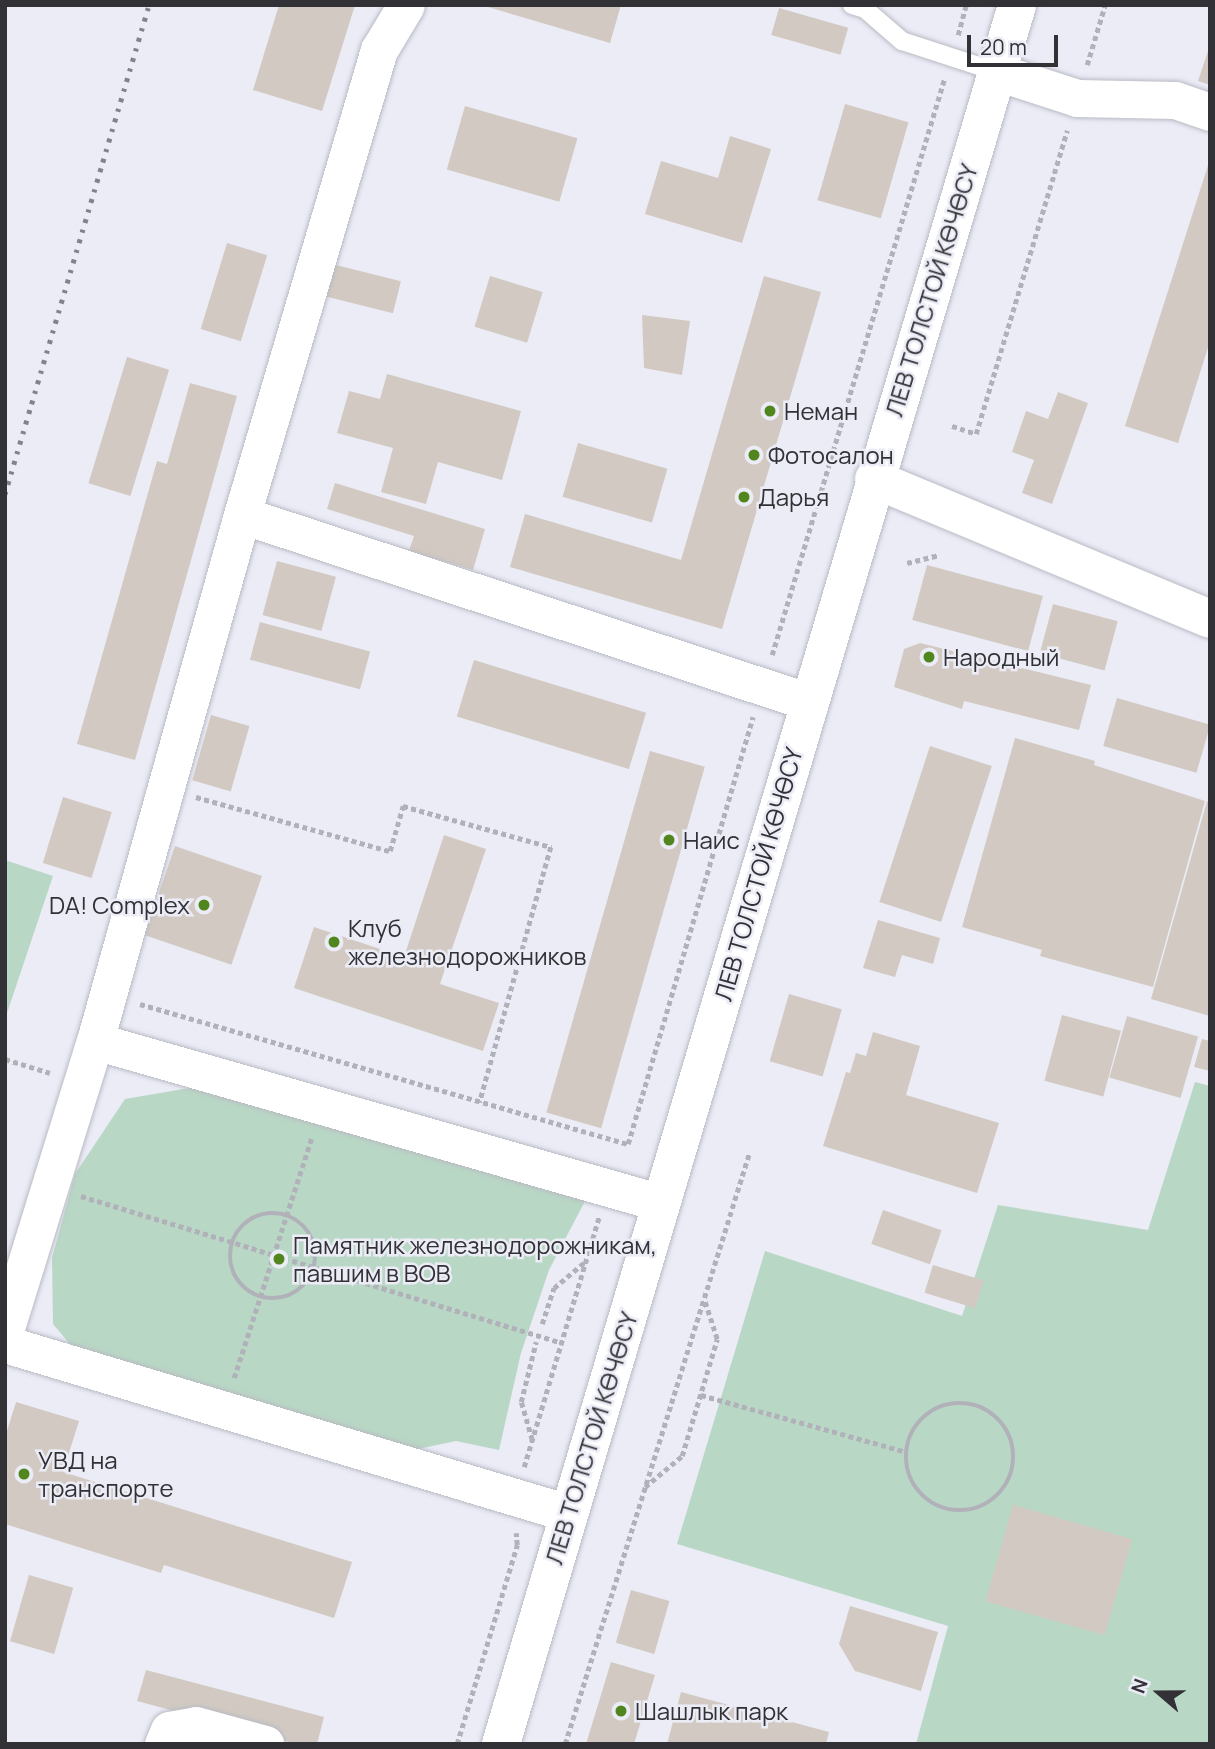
<!DOCTYPE html>
<html>
<head>
<meta charset="utf-8">
<style>
  body { margin:0 }
  #map { position:relative; width:1215px; height:1749px; overflow:hidden; background:#ebecf6; font-family:Manrope,sans-serif }
  div>[style] { position:absolute }
  [style*='--x'] { left:calc(var(--x)*1px); top:calc(var(--y)*1px); width:calc(var(--w)*1px); rotate:calc(var(--a)*1deg) }
  .green>* { inset:0; background:#b9d7c5 }
  .building>* { inset:0; background:#d2cac2; transform-origin:0 0 }
  .path>* { height:4.5px; margin-top:-2.25px; transform-origin:0; background:repeating-linear-gradient(90deg,#b1b1b9 0 5px,transparent 0 8.5px) }
  .path>.ring { margin:-2.25px; padding:0; box-sizing:content-box; background:none; border:4.5px solid #b1b1b9; border-radius:50% }
  .roads { filter:drop-shadow(0 0 2px #b9bbc4) drop-shadow(0 0 2px #b9bbc4) }
  .lane>* { height:18px; margin:-9px; padding:0 9px; transform-origin:9px; border-radius:9px; background:#fff }
  .street>* { height:37px; margin:-18.5px; padding:0 18.5px; transform-origin:18.5px; border-radius:18.5px; background:#fff }
  .secondary>* { height:38px; margin:-19px; padding:0 19px; transform-origin:19px; border-radius:19px; background:#fff }
  .primary>* { height:38px; margin:-19px; padding:0 19px; transform-origin:19px; border-radius:19px; background:#fff }
  .rail>* { height:5px; margin-top:-2.5px; transform-origin:0; background:repeating-linear-gradient(90deg,#828289 0 3.5px,transparent 0 10.5px) }
  .dots>* { width:19px; height:19px; translate:-50% -50%; box-sizing:border-box; border:4px solid #ebecf6; border-radius:50% }
  span { translate:-50% -50%; white-space:nowrap; text-align:center; line-height:1.15; -webkit-text-stroke:5px #ebecf6; paint-order:stroke }
  .street-label { font-size:24px; color:#323236 }
  .poi-label { font-size:24px; color:#323236 }
  .left { translate:0 -50%; text-align:left }
  .right { translate:-100% -50%; text-align:right }
  .frame { position:absolute; inset:0; border:7px solid #323236; pointer-events:none }
  .north { position:absolute; left:1124px; top:1658px; width:70px; height:70px; -webkit-text-stroke:5px #ebecf6; paint-order:stroke; rotate:290deg; font-size:19px; font-weight:700; line-height:28px; text-align:center; color:#323236 }
  .north::after { content:''; display:block; margin:auto; width:24px; height:32px; background:#323236; clip-path:polygon(50% 0,100% 100%,50% 72%,0 100%) }
  .scale { position:absolute; left:967px; top:35px; width:91px; height:32px; box-sizing:border-box; border:4px solid #323236; border-top:0; padding-left:9px; font-size:21px; line-height:24px; white-space:nowrap; color:#323236; -webkit-text-stroke:5px #ebecf6; paint-order:stroke }
</style>
</head>
<body>
<div id="map">
  <div class="green">
    <i style="clip-path:polygon(5px 860px,53px 876px,5px 1019px)"></i>
    <i style="clip-path:polygon(1195px 1082px,1210px 1086px,1210px 1744px,916px 1744px,948px 1626px,677px 1544px,765px 1251px,962px 1316px,998px 1205px,1148px 1230px)"></i>
    <i style="clip-path:polygon(207px 1085px,527px 1178px,585px 1201px,549px 1270px,521px 1353px,499px 1450px,456px 1441px,413px 1450px,79px 1355px,53px 1324px,52px 1258px,75px 1174px,125px 1099px)"></i>
  </div>
  <div class="building">
    <i style="clip-path:polygon(279px 5px,355px 5px,322px 111px,253px 90px)"></i>
    <i style="clip-path:polygon(481px 5px,621px 5px,610px 43px)"></i>
    <i style="left:779px;top:8px;width:72px;height:28px;rotate:16deg"></i>
    <i style="clip-path:polygon(1209px 48px,1210px 48px,1210px 85px,1198px 81px)"></i>
    <i style="left:845px;top:104px;width:66px;height:100px;rotate:16deg"></i>
    <i style="left:465px;top:106px;width:117px;height:66px;rotate:16deg"></i>
    <i style="clip-path:polygon(730px 136px,771px 149px,742px 243px,645px 214px,661px 161px,718px 178px)"></i>
    <i style="clip-path:polygon(1210px 159px,1210px 341px,1178px 443px,1125px 426px)"></i>
    <i style="left:227px;top:243px;width:42px;height:90px;rotate:17deg"></i>
    <i style="left:332px;top:264px;width:71px;height:33px;rotate:14deg"></i>
    <i style="left:490px;top:276px;width:55px;height:53px;rotate:17deg"></i>
    <i style="clip-path:polygon(764px 276px,821px 292px,722px 629px,510px 567px,525px 514px,681px 560px)"></i>
    <i style="clip-path:polygon(642px 315px,690px 321px,682px 375px,644px 368px)"></i>
    <i style="left:127px;top:357px;width:44px;height:132px;rotate:17deg"></i>
    <i style="clip-path:polygon(387px 374px,521px 411px,502px 480px,438px 462px,426px 504px,381px 492px,393px 448px,337px 433px,349px 391px,380px 399px)"></i>
    <i style="clip-path:polygon(190px 383px,237px 396px,135px 760px,77px 744px,157px 461px,167px 464px)"></i>
    <i style="clip-path:polygon(1058px 392px,1088px 403px,1052px 504px,1022px 493px,1034px 460px,1012px 452px,1026px 411px,1048px 419px)"></i>
    <i style="left:578px;top:443px;width:93px;height:56px;rotate:16deg"></i>
    <i style="clip-path:polygon(335px 483px,485px 529px,473px 570px,409px 551px,414px 536px,327px 509px)"></i>
    <i style="left:277px;top:561px;width:61px;height:56px;rotate:15deg"></i>
    <i style="left:927px;top:565px;width:120px;height:57px;rotate:15deg"></i>
    <i style="left:1053px;top:604px;width:67px;height:51px;rotate:15deg"></i>
    <i style="left:260px;top:622px;width:114px;height:39px;rotate:15deg"></i>
    <i style="clip-path:polygon(920px 643px,1091px 685px,1079px 730px,964px 701px,962px 709px,894px 687px,904px 649px)"></i>
    <i style="left:474px;top:660px;width:180px;height:59px;rotate:17deg"></i>
    <i style="left:1117px;top:698px;width:97px;height:50px;rotate:16deg"></i>
    <i style="left:211px;top:715px;width:40px;height:68px;rotate:16deg"></i>
    <i style="clip-path:polygon(1015px 738px,1095px 761px,1094px 765px,1205px 801px,1153px 987px,1040px 956px,1042px 950px,962px 927px)"></i>
    <i style="left:930px;top:746px;width:65px;height:164px;rotate:18deg"></i>
    <i style="left:650px;top:751px;width:57px;height:376px;rotate:16deg"></i>
    <i style="left:63px;top:797px;width:51px;height:69px;rotate:17deg"></i>
    <i style="clip-path:polygon(1207px 801px,1210px 802px,1210px 1016px,1151px 999px)"></i>
    <i style="clip-path:polygon(444px 835px,486px 849px,440px 984px,499px 1003px,483px 1051px,294px 988px,314px 927px,404px 957px)"></i>
    <i style="left:175px;top:846px;width:92px;height:94px;rotate:19deg"></i>
    <i style="clip-path:polygon(878px 920px,940px 938px,933px 964px,902px 955px,895px 977px,863px 968px)"></i>
    <i style="left:789px;top:994px;width:55px;height:70px;rotate:16deg"></i>
    <i style="left:1062px;top:1015px;width:61px;height:68px;rotate:15deg"></i>
    <i style="left:1127px;top:1016px;width:74px;height:64px;rotate:16deg"></i>
    <i style="clip-path:polygon(873px 1032px,920px 1046px,906px 1095px,999px 1123px,977px 1193px,823px 1146px,846px 1072px,850px 1073px,856px 1053px,866px 1056px)"></i>
    <i style="clip-path:polygon(1202px 1039px,1210px 1041px,1210px 1071px,1194px 1067px)"></i>
    <i style="left:883px;top:1210px;width:62px;height:36px;rotate:19deg"></i>
    <i style="left:933px;top:1265px;width:53px;height:29px;rotate:17deg"></i>
    <i style="clip-path:polygon(16px 1402px,79px 1421px,63px 1472px,352px 1562px,334px 1618px,164px 1565px,161px 1573px,5px 1524px,5px 1437px)"></i>
    <i style="left:1013px;top:1505px;width:124px;height:100px;rotate:16deg"></i>
    <i style="left:29px;top:1575px;width:46px;height:69px;rotate:16deg"></i>
    <i style="left:631px;top:1590px;width:40px;height:55px;rotate:16deg"></i>
    <i style="clip-path:polygon(850px 1606px,938px 1632px,921px 1691px,855px 1671px,839px 1644px)"></i>
    <i style="clip-path:polygon(611px 1662px,655px 1675px,634px 1744px,586px 1744px)"></i>
    <i style="clip-path:polygon(146px 1670px,324px 1717px,317px 1744px,297px 1744px,137px 1701px)"></i>
    <i style="clip-path:polygon(681px 1692px,829px 1732px,826px 1744px,667px 1744px)"></i>
  </div>
  <div class="path">
    <i style="--x:958;--y:35;--w:31;--a:-75"></i>
    <i style="--x:1087;--y:65;--w:63;--a:-73.3"></i>
    <i style="--x:952;--y:426;--w:25;--a:18"></i>
    <i style="--x:976;--y:434;--w:317;--a:-73.3"></i>
    <i style="--x:907;--y:563;--w:32;--a:-14"></i>
    <i style="--x:772;--y:655;--w:600;--a:-73.35"></i>
    <i style="--x:196;--y:797;--w:201;--a:15.6"></i>
    <i style="--x:390;--y:851;--w:47;--a:-73.9"></i>
    <i style="--x:403;--y:806;--w:154;--a:15.5"></i>
    <i style="--x:551;--y:847;--w:265;--a:105.6"></i>
    <i style="--x:140;--y:1004;--w:508;--a:16.01"></i>
    <i style="--x:628;--y:1144;--w:445;--a:-73.7"></i>
    <i style="--x:5;--y:1059;--w:47;--a:17.3"></i>
    <i style="--x:81;--y:1196;--w:503;--a:16.99"></i>
    <i class="ring" style="left:230px;top:1213px;width:81.5px;height:81.5px"></i>
    <i style="--x:542;--y:1324;--w:38;--a:-72"></i>
    <i style="--x:554;--y:1288;--w:42;--a:-40.2"></i>
    <i style="--x:234;--y:1378;--w:254;--a:-72.1"></i>
    <i style="--x:701;--y:1395;--w:213;--a:15.5"></i>
    <i class="ring" style="left:906px;top:1403px;width:103.5px;height:103.5px"></i>
    <i style="--x:532;--y:1440;--w:40;--a:-106"></i>
    <i style="--x:521;--y:1402;--w:62;--a:-76"></i>
    <i style="--x:524;--y:1467;--w:261;--a:-73.3"></i>
    <i style="--x:645;--y:1487;--w:48;--a:-40"></i>
    <i style="--x:682;--y:1456;--w:122;--a:-73.3"></i>
    <i style="--x:717;--y:1339;--w:42;--a:-108"></i>
    <i style="--x:457;--y:1744;--w:208;--a:-73.2"></i>
    <i style="--x:517;--y:1545;--w:12;--a:-95"></i>
    <i style="--x:565;--y:1744;--w:618;--a:-72.68"></i>
  </div>
  <div class="roads">
    <div class="lane">
      <i style="--x:852;--y:5;--w:14;--a:17"></i>
      <i style="--x:865;--y:9;--w:49;--a:40.9"></i>
      <i style="--x:902;--y:41;--w:100;--a:18.1"></i>
    </div>
    <div class="street">
      <i style="--x:997;--y:72;--w:84;--a:18"></i>
      <i style="--x:1077;--y:98;--w:98;--a:1.2"></i>
      <i style="--x:1175;--y:100;--w:37;--a:19"></i>
      <i style="--x:242;--y:515;--w:485;--a:-73.6"></i>
      <i style="--x:379;--y:50;--w:52;--a:-59"></i>
      <i style="--x:95;--y:1041;--w:546;--a:-74.39"></i>
      <i style="--x:242;--y:515;--w:597;--a:18.25"></i>
      <i style="--x:5;--y:1331;--w:304;--a:-72.8"></i>
      <i style="--x:95;--y:1041;--w:589;--a:15.97"></i>
      <i style="--x:5;--y:1344;--w:588;--a:16.71"></i>
      <i style="--x:163;--y:1744;--w:15;--a:-67"></i>
      <i style="--x:169;--y:1730;--w:27;--a:-10"></i>
      <i style="--x:196;--y:1725;--w:72;--a:15.4"></i>
    </div>
    <div class="secondary">
      <i style="--x:874;--y:479;--w:364;--a:22.6"></i>
    </div>
    <div class="primary">
      <i style="--x:501;--y:1744;--w:1814;--a:-73.47"></i>
    </div>
  </div>
  <div class="rail">
    <i style="--x:5;--y:494;--w:510;--a:-73.59"></i>
  </div>
  <div class="dots">
    <i style="left:770px;top:411px;background:#51861e"></i>
    <i style="left:754px;top:455px;background:#51861e"></i>
    <i style="left:744px;top:497px;background:#51861e"></i>
    <i style="left:929px;top:657px;background:#51861e"></i>
    <i style="left:669px;top:840px;background:#51861e"></i>
    <i style="left:204px;top:905px;background:#51861e"></i>
    <i style="left:334px;top:942px;background:#51861e"></i>
    <i style="left:279px;top:1259px;background:#51861e"></i>
    <i style="left:24px;top:1474px;background:#51861e"></i>
    <i style="left:621px;top:1711px;background:#51861e"></i>
  </div>
  <div class="street-label">
    <span style="left:931px;top:290px;rotate:-73deg">ЛЕВ ТОЛСТОЙ КӨЧӨСҮ</span>
    <span style="left:758px;top:874px;rotate:-74deg">ЛЕВ ТОЛСТОЙ КӨЧӨСҮ</span>
    <span style="left:591px;top:1438px;rotate:-73deg">ЛЕВ ТОЛСТОЙ КӨЧӨСҮ</span>
  </div>
  <div class="poi-label">
    <span class="left" style="left:784px;top:411px">Неман</span>
    <span class="left" style="left:768px;top:455px">Фотосалон</span>
    <span class="left" style="left:758px;top:497px">Дарья</span>
    <span class="left" style="left:943px;top:657px">Народный</span>
    <span class="left" style="left:683px;top:840px">Наис</span>
    <span class="right" style="left:190px;top:905px">DA! Complex</span>
    <span class="left" style="left:348px;top:942px">Клуб<br>железнодорожников</span>
    <span class="left" style="left:293px;top:1259px">Памятник железнодорожникам,<br>павшим в ВОВ</span>
    <span class="left" style="left:38px;top:1474px">УВД на<br>транспорте</span>
    <span class="left" style="left:635px;top:1711px">Шашлык парк</span>
  </div>
  <div class="frame"></div>
  <div class="north">N</div>
  <div class="scale">20 m</div>
</div>
</body>
</html>
